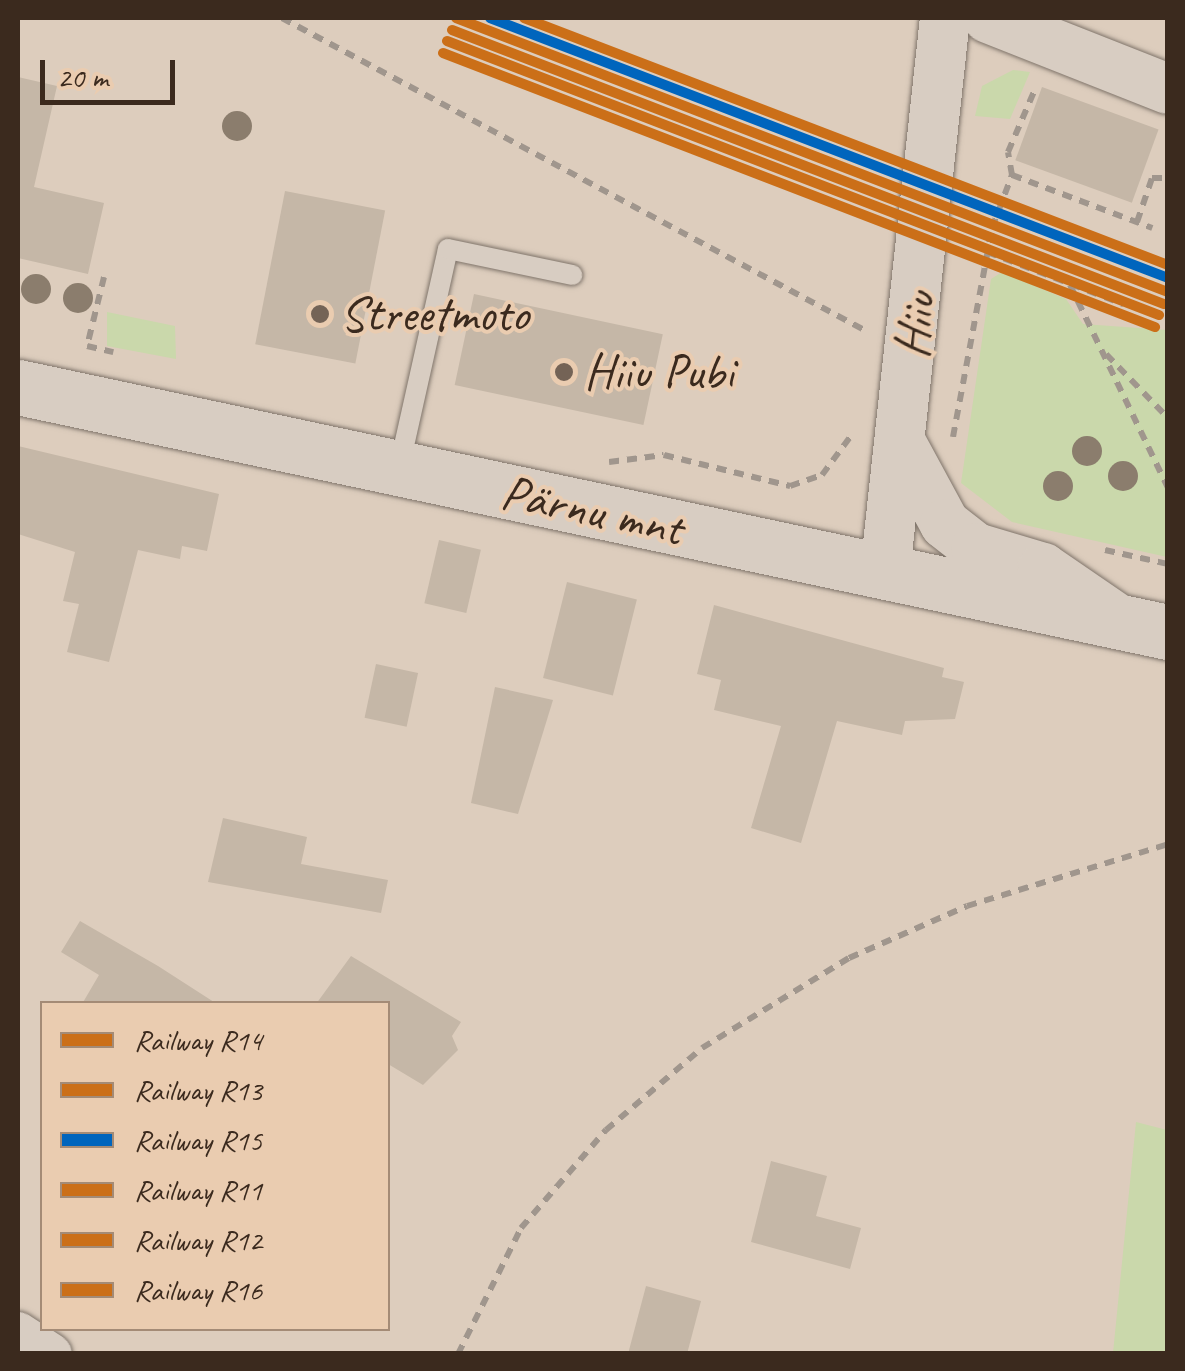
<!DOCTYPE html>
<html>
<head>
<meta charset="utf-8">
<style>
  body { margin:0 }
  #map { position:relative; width:1185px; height:1371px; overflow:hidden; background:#ddcdbd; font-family:Caveat,sans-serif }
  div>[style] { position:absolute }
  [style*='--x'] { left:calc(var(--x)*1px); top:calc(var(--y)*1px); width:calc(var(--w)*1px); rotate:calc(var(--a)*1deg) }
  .green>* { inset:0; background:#cad8ab }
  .building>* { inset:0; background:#c5b7a7; transform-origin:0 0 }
  .path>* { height:6px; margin-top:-3px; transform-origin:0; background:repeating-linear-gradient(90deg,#a0968d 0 10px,transparent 0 18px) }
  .roads { filter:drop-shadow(0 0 2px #7f746a) drop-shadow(0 0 2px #7f746a) }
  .service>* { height:20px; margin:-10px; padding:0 10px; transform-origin:10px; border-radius:10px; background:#d8cdc2 }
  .minor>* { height:40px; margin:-20px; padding:0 20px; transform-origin:20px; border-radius:20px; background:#d8cdc2 }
  .tertiary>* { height:50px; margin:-25px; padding:0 25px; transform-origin:25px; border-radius:25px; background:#d8cdc2 }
  .secondary>* { height:55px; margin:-27.5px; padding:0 27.5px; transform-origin:27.5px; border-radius:27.5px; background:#d8cdc2 }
  .rail-1>* { height:10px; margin:-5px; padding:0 5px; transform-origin:5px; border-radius:5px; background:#cb6f18 }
  .rail-2>* { height:10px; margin:-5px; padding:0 5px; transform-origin:5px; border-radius:5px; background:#cb6f18 }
  .rail-3>* { height:10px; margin:-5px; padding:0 5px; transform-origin:5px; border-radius:5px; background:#0065bd }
  .rail-4>* { height:10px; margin:-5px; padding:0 5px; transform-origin:5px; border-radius:5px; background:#cb6f18 }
  .rail-5>* { height:10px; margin:-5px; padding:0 5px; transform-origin:5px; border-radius:5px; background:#cb6f18 }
  .rail-6>* { height:10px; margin:-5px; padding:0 5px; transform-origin:5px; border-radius:5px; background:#cb6f18 }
  .trees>* { width:30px; height:30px; margin:-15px; border-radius:50%; background:#8b7d6d }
  .dots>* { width:28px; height:28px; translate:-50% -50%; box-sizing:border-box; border:5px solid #eaccb0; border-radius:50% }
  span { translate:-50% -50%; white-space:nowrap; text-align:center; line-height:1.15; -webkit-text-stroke:8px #eaccb0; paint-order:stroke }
  .poi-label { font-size:50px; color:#3b2a1e }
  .left { translate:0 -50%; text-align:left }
  .street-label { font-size:50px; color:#3b2a1e }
  .frame { position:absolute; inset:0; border:20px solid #3b2a1e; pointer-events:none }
  .legend { position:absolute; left:40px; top:1001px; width:350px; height:330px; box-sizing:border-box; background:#eaccb0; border:2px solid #a48b76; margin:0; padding:12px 18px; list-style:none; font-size:30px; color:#3b2a1e }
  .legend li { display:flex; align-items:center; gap:20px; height:50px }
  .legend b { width:50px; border:2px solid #a48b76 }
  .scale { position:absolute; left:40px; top:60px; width:135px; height:45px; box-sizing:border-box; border:5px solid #3b2a1e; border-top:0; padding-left:12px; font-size:30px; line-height:35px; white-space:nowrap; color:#3b2a1e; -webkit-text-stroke:8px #eaccb0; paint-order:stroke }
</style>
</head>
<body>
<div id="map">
  <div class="green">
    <i style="clip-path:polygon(1013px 70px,1030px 72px,1010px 119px,975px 116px,982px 86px)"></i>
    <i style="clip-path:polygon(1002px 272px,1066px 299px,1083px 324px,1167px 330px,1167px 557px,1012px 522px,961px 483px,991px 279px)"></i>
    <i style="clip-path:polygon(107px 312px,175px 326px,176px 359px,107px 346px)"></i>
    <i style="clip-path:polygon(1136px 1122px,1167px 1130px,1167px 1353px,1113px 1353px)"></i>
  </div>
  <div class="building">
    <i style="clip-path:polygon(18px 77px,57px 86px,34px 187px,104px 203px,88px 274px,18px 258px)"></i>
    <i style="left:1042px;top:87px;width:124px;height:78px;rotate:20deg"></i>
    <i style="left:285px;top:191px;width:102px;height:156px;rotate:11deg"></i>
    <i style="left:474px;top:294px;width:193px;height:93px;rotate:12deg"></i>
    <i style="clip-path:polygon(18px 446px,219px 494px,207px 551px,182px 546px,180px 559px,138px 550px,109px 662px,67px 652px,79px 604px,63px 601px,75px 552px,18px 534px)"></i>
    <i style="left:439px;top:540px;width:43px;height:65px;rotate:13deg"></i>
    <i style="left:567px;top:582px;width:72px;height:99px;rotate:14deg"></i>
    <i style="clip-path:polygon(714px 605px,944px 668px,942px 677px,964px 682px,955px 719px,905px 721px,902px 735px,837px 721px,801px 843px,751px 828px,781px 726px,714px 710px,721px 680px,697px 674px)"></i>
    <i style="left:376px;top:664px;width:43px;height:55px;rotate:12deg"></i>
    <i style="clip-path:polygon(495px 687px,553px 700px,518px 814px,471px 803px)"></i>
    <i style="clip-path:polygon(223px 818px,307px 837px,301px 864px,388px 880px,381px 913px,208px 882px)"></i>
    <i style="clip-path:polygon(80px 921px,158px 966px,217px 1004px,82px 1004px,99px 975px,61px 952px)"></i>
    <i style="clip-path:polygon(351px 956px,461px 1022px,452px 1036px,458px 1050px,423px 1085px,388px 1064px,388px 1004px,316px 1004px)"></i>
    <i style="clip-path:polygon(771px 1161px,827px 1176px,816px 1216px,861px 1228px,850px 1269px,751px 1242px)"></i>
    <i style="clip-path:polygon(646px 1286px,701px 1301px,687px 1354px,628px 1354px)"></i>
  </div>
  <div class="path">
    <i style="--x:282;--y:18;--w:663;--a:28.19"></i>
    <i style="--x:1012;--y:175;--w:23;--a:-100"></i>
    <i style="--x:1008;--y:152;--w:71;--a:-66.7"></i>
    <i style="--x:1137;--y:222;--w:46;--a:-71.2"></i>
    <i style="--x:1152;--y:178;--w:16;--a:0"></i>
    <i style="--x:987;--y:252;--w:146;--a:20.9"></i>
    <i style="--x:104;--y:277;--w:71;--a:103.8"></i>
    <i style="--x:87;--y:346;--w:27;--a:13"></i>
    <i style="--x:1070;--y:285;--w:225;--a:64.2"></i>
    <i style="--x:1106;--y:354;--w:89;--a:45.9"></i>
    <i style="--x:953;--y:437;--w:213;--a:-79.4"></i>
    <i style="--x:992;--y:228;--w:57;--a:-69.3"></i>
    <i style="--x:1012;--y:175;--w:150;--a:20.7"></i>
    <i style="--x:609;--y:462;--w:55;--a:-7.3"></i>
    <i style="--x:664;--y:455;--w:130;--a:13.8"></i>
    <i style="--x:790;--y:486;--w:34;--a:-19"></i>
    <i style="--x:822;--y:475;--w:47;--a:-53.6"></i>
    <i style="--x:1105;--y:550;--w:65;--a:12.5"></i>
    <i style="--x:458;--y:1354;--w:141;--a:-63.4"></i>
    <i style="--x:521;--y:1228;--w:130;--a:-49.1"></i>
    <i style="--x:606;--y:1130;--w:126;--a:-40.5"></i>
    <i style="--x:702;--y:1048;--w:172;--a:-31.5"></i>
    <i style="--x:849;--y:958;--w:129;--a:-23.8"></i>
    <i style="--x:967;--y:906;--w:210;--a:-17.1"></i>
  </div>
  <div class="roads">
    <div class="service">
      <i style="--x:399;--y:468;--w:224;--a:-77.4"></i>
      <i style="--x:448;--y:249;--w:127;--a:11.8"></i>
    </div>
    <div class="minor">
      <i style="--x:18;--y:1332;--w:40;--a:32.9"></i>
    </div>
    <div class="tertiary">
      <i style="--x:988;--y:18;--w:193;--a:21.5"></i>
      <i style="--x:901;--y:443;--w:92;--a:61.5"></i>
      <i style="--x:945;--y:524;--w:39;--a:38"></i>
      <i style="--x:976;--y:548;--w:70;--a:16.6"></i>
      <i style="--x:1043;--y:568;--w:92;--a:34.4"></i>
      <i style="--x:885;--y:572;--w:557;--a:-83.82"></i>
    </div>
    <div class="secondary">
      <i style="--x:18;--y:387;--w:1176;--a:12.03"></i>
    </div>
  </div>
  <div class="rail-1">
    <i style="--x:456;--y:18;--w:763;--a:21.05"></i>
  </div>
  <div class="rail-2">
    <i style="--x:452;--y:30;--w:763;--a:21.05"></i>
  </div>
  <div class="rail-3">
    <i style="--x:490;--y:18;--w:726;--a:20.98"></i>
  </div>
  <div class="rail-4">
    <i style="--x:447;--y:41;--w:763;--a:21.05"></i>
  </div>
  <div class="rail-5">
    <i style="--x:524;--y:18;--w:690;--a:20.98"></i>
  </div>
  <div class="rail-6">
    <i style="--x:443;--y:53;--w:763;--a:21.05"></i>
  </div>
  <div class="trees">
    <i style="left:237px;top:126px"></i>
    <i style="left:36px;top:289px"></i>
    <i style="left:78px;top:298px"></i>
    <i style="left:1087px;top:451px"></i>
    <i style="left:1123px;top:476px"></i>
    <i style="left:1058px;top:486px"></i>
  </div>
  <div class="dots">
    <i style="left:320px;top:314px;background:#746356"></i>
    <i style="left:564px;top:372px;background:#746356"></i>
  </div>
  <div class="poi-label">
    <span class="left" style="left:340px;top:314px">Streetmoto</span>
    <span class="left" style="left:584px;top:372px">Hiiu Pubi</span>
  </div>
  <div class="street-label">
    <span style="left:915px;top:325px;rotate:-83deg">Hiiu</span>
    <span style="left:592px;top:510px;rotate:12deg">Pärnu mnt</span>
  </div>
  <div class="frame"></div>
  <ul class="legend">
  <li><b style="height:12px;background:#cb6f18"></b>Railway R14</li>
  <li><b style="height:12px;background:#cb6f18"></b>Railway R13</li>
  <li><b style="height:12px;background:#0065bd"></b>Railway R15</li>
  <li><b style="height:12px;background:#cb6f18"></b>Railway R11</li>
  <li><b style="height:12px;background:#cb6f18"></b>Railway R12</li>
  <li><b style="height:12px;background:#cb6f18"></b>Railway R16</li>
  </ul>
  <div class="scale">20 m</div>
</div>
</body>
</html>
